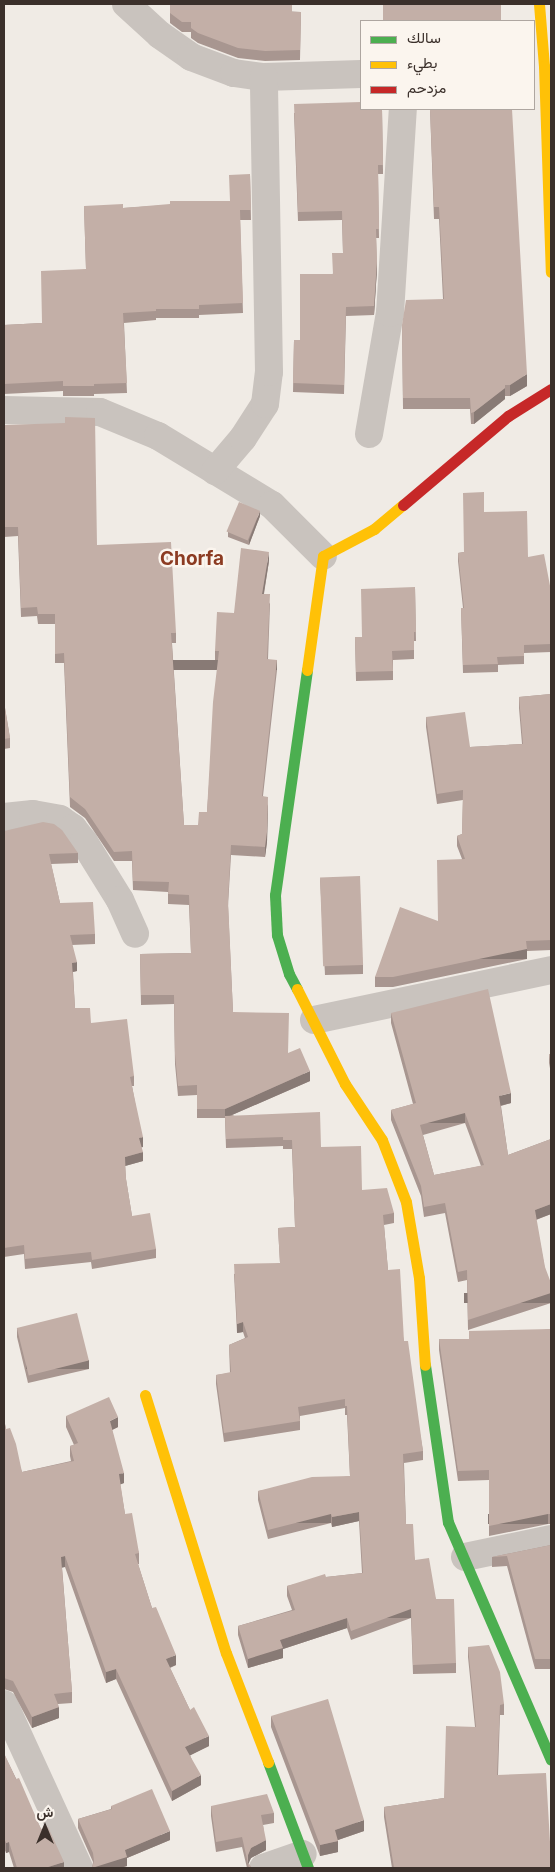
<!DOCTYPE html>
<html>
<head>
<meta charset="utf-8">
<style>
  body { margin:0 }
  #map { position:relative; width:555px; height:1872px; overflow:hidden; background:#f0ebe5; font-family:Inter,Vazirmatn,sans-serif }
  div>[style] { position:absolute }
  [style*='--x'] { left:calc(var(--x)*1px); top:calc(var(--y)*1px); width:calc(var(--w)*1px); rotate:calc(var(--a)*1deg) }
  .street>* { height:28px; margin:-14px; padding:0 14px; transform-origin:14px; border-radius:14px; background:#c9c3be }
  .fast>* { height:11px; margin:-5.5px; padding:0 5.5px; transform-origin:5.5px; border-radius:5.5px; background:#4caf50 }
  .slow>* { height:11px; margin:-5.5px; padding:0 5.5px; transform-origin:5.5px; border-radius:5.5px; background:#ffc107 }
  .jam>* { height:11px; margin:-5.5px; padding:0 5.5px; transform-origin:5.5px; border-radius:5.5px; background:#c62828 }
  .wall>* { inset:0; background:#a89690 }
  .shaded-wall>* { inset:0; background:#887a75; transform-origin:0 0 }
  .building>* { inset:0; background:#c3afa7; transform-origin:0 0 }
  span { translate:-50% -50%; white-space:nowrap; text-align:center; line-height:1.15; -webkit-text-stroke:5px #fbf5ee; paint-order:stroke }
  .district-label { font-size:19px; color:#8c3b22; font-weight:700 }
  .frame { position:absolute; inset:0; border:5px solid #3b302b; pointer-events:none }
  .legend { position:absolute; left:360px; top:20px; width:175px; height:90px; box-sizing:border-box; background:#fbf5ee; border:1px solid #aea6a0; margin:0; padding:6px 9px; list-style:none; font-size:15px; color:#3b302b }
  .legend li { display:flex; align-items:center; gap:10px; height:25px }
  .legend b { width:25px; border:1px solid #aea6a0 }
  .north { position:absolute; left:20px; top:1802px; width:50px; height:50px; -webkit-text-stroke:4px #fbf5ee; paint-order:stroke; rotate:0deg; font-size:14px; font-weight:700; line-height:20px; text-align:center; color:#3b302b }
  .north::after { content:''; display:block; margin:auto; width:18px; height:22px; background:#3b302b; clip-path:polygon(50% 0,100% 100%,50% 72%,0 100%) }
</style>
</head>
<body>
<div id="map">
  <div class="street">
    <i style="--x:126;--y:4;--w:46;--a:42.4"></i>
    <i style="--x:160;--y:35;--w:38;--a:35"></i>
    <i style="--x:191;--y:57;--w:46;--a:20.4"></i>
    <i style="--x:234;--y:73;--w:30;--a:8"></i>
    <i style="--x:264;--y:77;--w:97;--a:-1.8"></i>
    <i style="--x:4;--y:410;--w:96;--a:1.2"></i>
    <i style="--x:100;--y:412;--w:63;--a:22.5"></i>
    <i style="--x:158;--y:436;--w:133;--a:31.2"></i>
    <i style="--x:272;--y:505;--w:72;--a:45"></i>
    <i style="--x:369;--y:434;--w:123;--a:-80.2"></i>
    <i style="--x:390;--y:313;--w:204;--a:-86.4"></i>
    <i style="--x:215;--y:471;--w:43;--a:-49.7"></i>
    <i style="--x:243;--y:438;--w:40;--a:-57.1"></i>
    <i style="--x:265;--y:404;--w:32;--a:-83"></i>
    <i style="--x:269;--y:372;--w:295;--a:-91"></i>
    <i style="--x:4;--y:817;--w:29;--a:-6"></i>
    <i style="--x:33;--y:814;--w:27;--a:10"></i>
    <i style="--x:60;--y:819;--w:16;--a:35"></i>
    <i style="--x:73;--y:828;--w:18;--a:52"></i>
    <i style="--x:84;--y:842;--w:68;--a:58.2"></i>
    <i style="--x:120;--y:900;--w:37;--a:66"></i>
    <i style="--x:314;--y:1020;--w:242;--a:-11.9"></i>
    <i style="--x:465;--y:1557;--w:88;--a:-11.8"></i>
    <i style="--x:4;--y:1704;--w:180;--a:65.4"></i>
    <i style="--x:263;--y:1868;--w:42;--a:-19.3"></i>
  </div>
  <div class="fast">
    <i style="--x:297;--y:989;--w:17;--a:-118"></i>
    <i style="--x:289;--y:974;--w:41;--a:-107.1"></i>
    <i style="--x:277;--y:935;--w:40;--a:-92.9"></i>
    <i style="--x:275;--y:895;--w:227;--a:-81.9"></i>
    <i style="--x:425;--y:1365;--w:159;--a:81.7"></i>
    <i style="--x:448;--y:1522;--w:259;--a:66.6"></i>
    <i style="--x:268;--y:1762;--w:113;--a:69.3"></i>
  </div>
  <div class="slow">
    <i style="--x:539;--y:4;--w:62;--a:85.4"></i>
    <i style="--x:544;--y:66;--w:206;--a:88.1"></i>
    <i style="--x:307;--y:670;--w:115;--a:-82"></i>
    <i style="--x:323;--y:556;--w:58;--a:-27.9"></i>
    <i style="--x:374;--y:529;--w:38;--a:-40"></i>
    <i style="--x:297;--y:989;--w:106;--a:63.2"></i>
    <i style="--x:345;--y:1084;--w:67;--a:56.5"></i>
    <i style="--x:382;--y:1140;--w:66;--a:68.8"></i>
    <i style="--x:406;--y:1202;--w:77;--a:80.3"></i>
    <i style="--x:419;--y:1278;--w:87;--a:86.1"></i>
    <i style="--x:145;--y:1395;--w:270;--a:72.6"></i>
    <i style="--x:226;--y:1653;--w:117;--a:68.9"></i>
  </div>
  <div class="jam">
    <i style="--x:403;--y:505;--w:138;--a:-40.3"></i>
    <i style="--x:508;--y:416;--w:51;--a:-32.1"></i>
  </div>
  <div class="wall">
    <i style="clip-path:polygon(170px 4px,301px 12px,300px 60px,265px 61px,238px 58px,198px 43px,191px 38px,191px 32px,182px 32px,170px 23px)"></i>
    <i style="clip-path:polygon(382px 109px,383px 171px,383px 174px,378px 174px,379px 238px,376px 238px,377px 269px,374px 315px,346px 316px,344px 394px,293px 392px,294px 340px,300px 340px,343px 253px,342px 220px,298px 221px,294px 113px)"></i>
    <i style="clip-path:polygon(430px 109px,527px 386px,510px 396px,505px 396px,505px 399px,474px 424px,471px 424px,470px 409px,403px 409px,402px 325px,443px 299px,439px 219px,434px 219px)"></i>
    <i style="clip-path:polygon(250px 174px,251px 220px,240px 220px,243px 313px,199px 315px,199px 318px,156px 318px,156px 320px,124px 323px,127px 393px,94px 394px,94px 396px,63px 396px,63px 391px,4px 394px,4px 325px,42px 323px,86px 269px,84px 206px,123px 208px,230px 201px)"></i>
    <i style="clip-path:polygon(4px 425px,97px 545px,176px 633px,176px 643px,172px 643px,184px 825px,198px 825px,207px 812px,218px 661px,215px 661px,215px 651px,234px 613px,269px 561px,264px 594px,270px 604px,268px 659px,277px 670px,263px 796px,268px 806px,267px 842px,265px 857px,231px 855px,228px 906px,233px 1012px,288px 1053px,310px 1081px,232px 1115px,321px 1147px,362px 1190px,394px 1213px,394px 1223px,384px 1225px,388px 1270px,404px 1341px,423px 1451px,423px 1460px,404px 1463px,406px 1524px,415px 1560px,436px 1599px,456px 1663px,456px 1673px,413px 1674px,411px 1618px,351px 1640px,347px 1628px,283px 1649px,283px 1658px,248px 1668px,238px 1635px,238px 1626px,292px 1610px,287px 1596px,287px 1586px,326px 1577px,362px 1573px,359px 1521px,332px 1527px,331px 1523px,268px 1539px,258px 1500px,258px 1491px,350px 1476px,347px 1415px,345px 1415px,345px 1408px,300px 1416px,300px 1430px,224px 1442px,216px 1384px,216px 1375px,230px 1373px,229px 1345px,245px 1338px,243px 1332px,237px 1333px,234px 1274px,280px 1263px,278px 1228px,295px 1227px,292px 1149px,283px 1149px,283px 1146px,226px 1148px,225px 1118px,197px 1118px,197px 1095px,178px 1096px,175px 1064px,174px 1004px,141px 1005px,140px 954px,191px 953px,189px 905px,168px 904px,168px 892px,133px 890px,132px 861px,114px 861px,85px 818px,70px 807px,64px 663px,55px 663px,55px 624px,38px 624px,37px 616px,21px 617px,18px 536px,4px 537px)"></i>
    <i style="clip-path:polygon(484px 512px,528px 557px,551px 591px,551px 652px,524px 653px,524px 664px,498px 665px,498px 672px,463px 673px,461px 608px,463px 608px,458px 561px,458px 553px,464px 552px)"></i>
    <i style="clip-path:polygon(260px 516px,249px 545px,228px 537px,228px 532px)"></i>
    <i style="clip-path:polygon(415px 587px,416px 641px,414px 641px,414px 659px,393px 660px,393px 680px,356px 681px,355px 637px,362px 637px)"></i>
    <i style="clip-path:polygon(551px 694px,551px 950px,527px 951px,527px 959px,393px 987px,375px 987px,375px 977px,438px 921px,462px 859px,457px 846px,457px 836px,462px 834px,463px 800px,437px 804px,426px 727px,426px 717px,470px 747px,522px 744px,519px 708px,519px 697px)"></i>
    <i style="clip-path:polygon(4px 702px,10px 738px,10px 748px,4px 749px)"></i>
    <i style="clip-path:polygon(4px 831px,78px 853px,78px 863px,51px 864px,60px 903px,95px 934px,95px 944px,72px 945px,77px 971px,73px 972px,75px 1008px,91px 1023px,134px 1076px,134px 1086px,132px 1086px,143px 1147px,141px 1147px,143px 1161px,125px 1166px,126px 1179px,132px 1216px,156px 1249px,156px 1258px,92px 1269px,91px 1262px,25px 1269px,24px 1254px,4px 1257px)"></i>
    <i style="clip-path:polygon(320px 878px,363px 965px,363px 974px,325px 975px)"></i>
    <i style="clip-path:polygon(evenodd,391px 1013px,511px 1103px,501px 1106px,508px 1155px,551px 1139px,551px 1214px,536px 1220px,551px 1303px,468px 1330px,467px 1280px,458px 1282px,445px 1213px,424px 1217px,421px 1196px,391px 1120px,391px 1110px,413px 1104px,391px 1023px,391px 1013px,465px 1123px,481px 1166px,434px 1175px,423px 1135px,465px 1123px)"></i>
    <i style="clip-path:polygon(549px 1054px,551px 1054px,551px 1074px,549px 1063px)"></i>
    <i style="clip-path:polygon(17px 1328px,89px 1369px,28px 1383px,17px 1337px)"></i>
    <i style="clip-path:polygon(551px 1329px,551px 1524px,548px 1524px,489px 1536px,489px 1480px,458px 1481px,439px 1350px,439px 1339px,469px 1339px)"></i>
    <i style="clip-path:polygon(66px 1416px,118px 1427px,112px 1430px,124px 1483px,120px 1484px,125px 1514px,139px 1553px,139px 1564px,138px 1564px,152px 1608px,176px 1665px,170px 1668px,190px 1710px,209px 1746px,190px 1755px,201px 1785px,172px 1801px,116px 1679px,106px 1683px,65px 1567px,62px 1567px,72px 1692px,72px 1703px,58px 1704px,59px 1718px,32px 1728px,13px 1692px,4px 1689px,4px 1419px,6px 1429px,22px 1472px,71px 1461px,70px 1456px,70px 1446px,74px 1445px,66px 1427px)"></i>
    <i style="clip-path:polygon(551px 1545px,551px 1669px,535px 1669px,507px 1566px,492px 1567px,492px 1557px)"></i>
    <i style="clip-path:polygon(468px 1647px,504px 1704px,504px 1715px,500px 1715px,498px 1775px,550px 1842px,551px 1868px,392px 1868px,384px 1817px,384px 1807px,444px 1798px,475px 1727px,468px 1657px)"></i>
    <i style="clip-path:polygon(271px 1716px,364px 1831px,338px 1840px,338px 1852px,320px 1856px,271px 1727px)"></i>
    <i style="clip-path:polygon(4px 1754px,41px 1829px,64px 1868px,14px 1868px,9px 1852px,6px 1853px,4px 1848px)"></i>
    <i style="clip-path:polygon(111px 1806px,170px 1840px,127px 1858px,127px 1866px,120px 1868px,92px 1868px,93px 1862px,78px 1828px,78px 1819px,111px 1809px)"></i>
    <i style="clip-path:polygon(211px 1806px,274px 1813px,274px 1823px,263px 1825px,266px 1850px,251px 1858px,248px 1863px,252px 1868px,247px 1868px,242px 1847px,216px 1852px,211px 1816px)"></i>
  </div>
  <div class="shaded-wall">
    <i style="clip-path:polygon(377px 260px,377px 269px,374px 315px,374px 306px)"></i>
    <i style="clip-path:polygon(527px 374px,527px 386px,510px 396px,510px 385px)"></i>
    <i style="clip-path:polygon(505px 388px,505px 399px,474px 424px,474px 412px)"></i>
    <i style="clip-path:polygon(260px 511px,260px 516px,249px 545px,249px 540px)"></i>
    <i style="clip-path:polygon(269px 552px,269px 561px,262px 604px,262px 594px)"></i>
    <i style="left:277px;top:660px;width:10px;height:137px;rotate:90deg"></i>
    <i style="clip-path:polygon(268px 797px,267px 842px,265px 857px,265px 847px)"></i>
    <i style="left:527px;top:949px;width:10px;height:137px;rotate:90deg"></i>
    <i style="clip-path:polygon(77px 962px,77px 971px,72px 972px,72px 963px)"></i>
    <i style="clip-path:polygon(310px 1071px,310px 1081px,225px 1118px,225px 1109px)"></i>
    <i style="clip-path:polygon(511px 1093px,511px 1103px,499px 1106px,499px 1096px)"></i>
    <i style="left:465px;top:1113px;width:10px;height:47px;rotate:90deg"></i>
    <i style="clip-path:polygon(143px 1137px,143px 1147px,139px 1148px,139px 1138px)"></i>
    <i style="clip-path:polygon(143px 1152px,143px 1161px,125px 1166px,125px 1157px)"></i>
    <i style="clip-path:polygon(551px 1204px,551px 1214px,535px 1220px,535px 1210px)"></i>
    <i style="left:551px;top:1293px;width:10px;height:87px;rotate:90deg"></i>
    <i style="clip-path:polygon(243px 1322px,243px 1332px,237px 1333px,237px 1324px)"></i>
    <i style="left:89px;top:1360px;width:9px;height:63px;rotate:90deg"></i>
    <i style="clip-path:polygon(118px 1417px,118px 1427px,110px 1431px,110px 1421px)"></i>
    <i style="clip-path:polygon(124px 1473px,124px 1483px,119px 1485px,119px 1474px)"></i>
    <i style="clip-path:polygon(359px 1512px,359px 1521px,332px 1527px,332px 1517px)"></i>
    <i style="left:331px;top:1514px;width:9px;height:65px;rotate:90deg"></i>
    <i style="left:548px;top:1514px;width:10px;height:60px;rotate:90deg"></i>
    <i style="clip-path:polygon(65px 1556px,65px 1567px,61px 1568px,61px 1557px)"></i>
    <i style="left:411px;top:1609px;width:9px;height:64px;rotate:90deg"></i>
    <i style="clip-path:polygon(347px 1618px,347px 1628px,283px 1649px,283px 1658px,248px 1668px,248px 1659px,280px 1640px)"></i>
    <i style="clip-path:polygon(176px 1655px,176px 1665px,166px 1669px,166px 1659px)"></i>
    <i style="clip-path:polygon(116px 1669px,116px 1679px,106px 1683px,106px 1672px)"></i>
    <i style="clip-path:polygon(59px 1707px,59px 1718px,32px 1728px,32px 1717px)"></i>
    <i style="clip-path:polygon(209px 1736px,209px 1746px,185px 1758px,185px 1747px)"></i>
    <i style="clip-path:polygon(201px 1775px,201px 1785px,172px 1801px,172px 1791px)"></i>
    <i style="clip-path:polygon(364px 1820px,364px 1831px,335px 1841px,335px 1830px)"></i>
    <i style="clip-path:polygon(170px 1831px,170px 1840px,127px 1858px,127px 1866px,120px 1868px,92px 1868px,125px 1850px)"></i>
    <i style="clip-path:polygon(266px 1840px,266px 1850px,251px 1858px,248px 1865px,248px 1855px,251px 1848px)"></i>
    <i style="clip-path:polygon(338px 1841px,338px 1852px,320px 1856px,320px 1845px)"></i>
    <i style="clip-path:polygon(9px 1842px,9px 1852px,6px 1853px,6px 1843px)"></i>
    <i style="clip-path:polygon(64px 1862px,64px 1868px,45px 1868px)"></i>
  </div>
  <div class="building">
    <i style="clip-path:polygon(170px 4px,292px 4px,292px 12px,301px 12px,300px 50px,265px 51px,238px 48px,198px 33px,191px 28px,191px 22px,182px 22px,170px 13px)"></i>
    <i style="left:383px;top:4px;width:118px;height:17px"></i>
    <i style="clip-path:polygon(361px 102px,361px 109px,382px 109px,383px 162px,383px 165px,378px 165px,379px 229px,376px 229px,377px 260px,374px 306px,346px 307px,344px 385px,293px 383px,294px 340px,300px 340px,300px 274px,333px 274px,332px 253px,343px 253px,342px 211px,298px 212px,294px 104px)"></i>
    <i style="clip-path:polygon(430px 109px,512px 109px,527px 374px,510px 385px,505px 385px,505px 388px,474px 412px,471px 413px,470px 398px,403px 398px,402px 325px,406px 300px,444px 299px,439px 207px,434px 207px)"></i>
    <i style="clip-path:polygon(250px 174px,251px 210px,240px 210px,243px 303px,199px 305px,199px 309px,156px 309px,156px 311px,123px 313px,127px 383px,94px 384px,94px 386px,63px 386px,63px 381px,4px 384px,4px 325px,42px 323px,41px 271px,86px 269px,84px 206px,123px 204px,123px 208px,170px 204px,170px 201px,230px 201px,229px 175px)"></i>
    <i style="clip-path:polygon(65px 417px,95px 418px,97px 545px,171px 542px,176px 633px,171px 633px,184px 825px,198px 825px,199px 812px,207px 812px,213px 702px,219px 651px,215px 651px,217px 612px,234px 613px,241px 548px,269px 552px,262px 594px,270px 594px,267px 659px,277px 660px,262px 796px,268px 797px,267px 832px,265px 847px,231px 845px,228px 901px,233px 1012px,289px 1013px,288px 1053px,300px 1048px,310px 1071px,225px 1109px,197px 1109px,197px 1085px,178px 1086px,175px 1054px,174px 995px,141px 995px,140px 954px,191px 953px,189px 895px,168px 894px,169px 882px,133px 881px,132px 851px,114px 852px,85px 809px,70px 797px,64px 653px,55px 654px,55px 614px,38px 614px,37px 607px,21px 608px,18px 527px,4px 527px,4px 425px,65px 423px)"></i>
    <i style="clip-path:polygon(484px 492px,484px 512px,527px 511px,528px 557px,544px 554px,551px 591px,551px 644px,524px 645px,524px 656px,497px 657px,498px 664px,463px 665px,461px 608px,464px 608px,458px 553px,464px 552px,463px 493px)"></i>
    <i style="left:239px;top:502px;width:23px;height:32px;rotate:23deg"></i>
    <i style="clip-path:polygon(415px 587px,416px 632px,414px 632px,414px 650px,392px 651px,393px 671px,356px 672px,355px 637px,362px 637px,361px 589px)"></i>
    <i style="clip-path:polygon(551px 694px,551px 940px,526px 941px,527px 949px,393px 977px,375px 977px,400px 907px,438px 921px,437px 860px,465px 859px,457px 836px,462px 834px,463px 790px,437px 794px,426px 717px,465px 712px,470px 747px,523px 744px,519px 697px)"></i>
    <i style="clip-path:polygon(4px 702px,10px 738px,4px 739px)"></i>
    <i style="clip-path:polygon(43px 822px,54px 824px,62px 830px,78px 853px,49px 854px,60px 903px,93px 902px,95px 934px,70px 935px,77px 962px,72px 963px,75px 1008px,90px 1008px,91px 1023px,127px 1019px,134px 1076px,130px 1077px,143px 1137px,139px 1138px,143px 1152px,125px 1157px,126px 1179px,132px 1216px,150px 1213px,156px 1249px,92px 1260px,91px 1252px,25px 1259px,24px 1245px,4px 1248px,4px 831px)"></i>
    <i style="left:360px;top:876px;width:89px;height:40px;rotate:88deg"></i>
    <i style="clip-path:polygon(evenodd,488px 989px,511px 1093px,499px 1096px,508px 1155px,551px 1139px,551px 1204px,535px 1210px,545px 1267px,551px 1283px,551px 1293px,468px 1320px,467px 1270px,458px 1272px,445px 1203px,424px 1207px,421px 1186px,391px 1110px,416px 1103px,391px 1013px,488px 989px,465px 1113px,484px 1165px,434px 1175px,420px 1125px,465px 1113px)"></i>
    <i style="clip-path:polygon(549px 1054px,551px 1054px,551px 1065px)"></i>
    <i style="clip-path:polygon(320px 1112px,321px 1147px,361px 1146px,362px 1190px,387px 1188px,394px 1213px,383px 1215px,388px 1270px,400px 1269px,404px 1341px,408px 1341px,423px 1451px,403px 1454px,406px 1524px,413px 1524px,415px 1560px,429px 1558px,436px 1599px,454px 1599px,456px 1663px,413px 1665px,411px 1609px,351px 1631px,347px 1618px,280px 1640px,283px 1648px,248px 1659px,238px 1626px,295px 1610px,287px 1586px,325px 1574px,326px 1577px,363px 1573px,359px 1512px,332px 1517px,331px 1514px,268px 1530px,258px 1491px,312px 1477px,350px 1476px,347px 1406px,345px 1406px,345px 1399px,298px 1407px,300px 1421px,224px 1433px,216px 1375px,231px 1372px,229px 1345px,248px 1337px,243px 1322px,237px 1324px,234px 1264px,280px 1263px,278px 1228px,295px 1227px,292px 1140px,283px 1140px,283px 1137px,226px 1139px,225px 1116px)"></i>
    <i style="left:77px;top:1313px;width:49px;height:62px;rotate:76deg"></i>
    <i style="clip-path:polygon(551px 1329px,551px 1514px,548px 1514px,489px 1526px,489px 1470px,458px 1471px,439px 1339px,469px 1339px,469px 1331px)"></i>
    <i style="clip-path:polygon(109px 1397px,118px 1417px,110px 1421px,124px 1473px,119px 1474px,125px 1514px,132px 1513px,139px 1553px,135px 1554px,152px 1608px,156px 1607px,176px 1655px,166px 1659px,190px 1710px,194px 1707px,209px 1736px,185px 1747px,201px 1775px,172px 1791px,116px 1669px,106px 1672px,65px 1556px,61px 1557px,72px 1692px,54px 1694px,59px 1707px,32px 1717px,13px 1681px,4px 1678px,4px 1419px,6px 1429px,10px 1428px,16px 1444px,22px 1472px,74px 1461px,70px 1446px,78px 1443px,66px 1416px)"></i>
    <i style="clip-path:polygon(551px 1545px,551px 1659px,535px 1659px,507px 1556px,492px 1557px)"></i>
    <i style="clip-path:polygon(489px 1645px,500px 1672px,504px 1704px,500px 1705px,497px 1775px,546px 1773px,550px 1842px,551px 1842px,551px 1868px,394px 1868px,384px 1807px,444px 1798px,446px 1726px,476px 1727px,468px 1647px)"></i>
    <i style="clip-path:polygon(328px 1699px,364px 1820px,335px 1830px,338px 1841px,320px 1845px,271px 1716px)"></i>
    <i style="clip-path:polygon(4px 1753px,16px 1779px,19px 1778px,41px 1829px,48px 1827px,64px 1862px,45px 1868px,17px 1868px,9px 1842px,6px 1843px,4px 1838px)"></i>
    <i style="clip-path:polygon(152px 1789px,170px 1831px,125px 1850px,127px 1857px,92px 1868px,94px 1861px,93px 1853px,78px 1819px,112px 1809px,111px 1806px)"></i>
    <i style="clip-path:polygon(267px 1794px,274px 1813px,261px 1815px,266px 1840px,251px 1848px,248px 1855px,248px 1863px,252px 1868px,249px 1868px,242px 1837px,216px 1842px,211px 1806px)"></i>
  </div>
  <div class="district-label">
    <span style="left:192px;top:559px">Chorfa</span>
  </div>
  <div class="frame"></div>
  <ul class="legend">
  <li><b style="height:6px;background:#4caf50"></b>سالك</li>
  <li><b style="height:6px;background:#ffc107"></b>بطيء</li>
  <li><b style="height:6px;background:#c62828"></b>مزدحم</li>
  </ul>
  <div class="north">ش</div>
</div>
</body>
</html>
